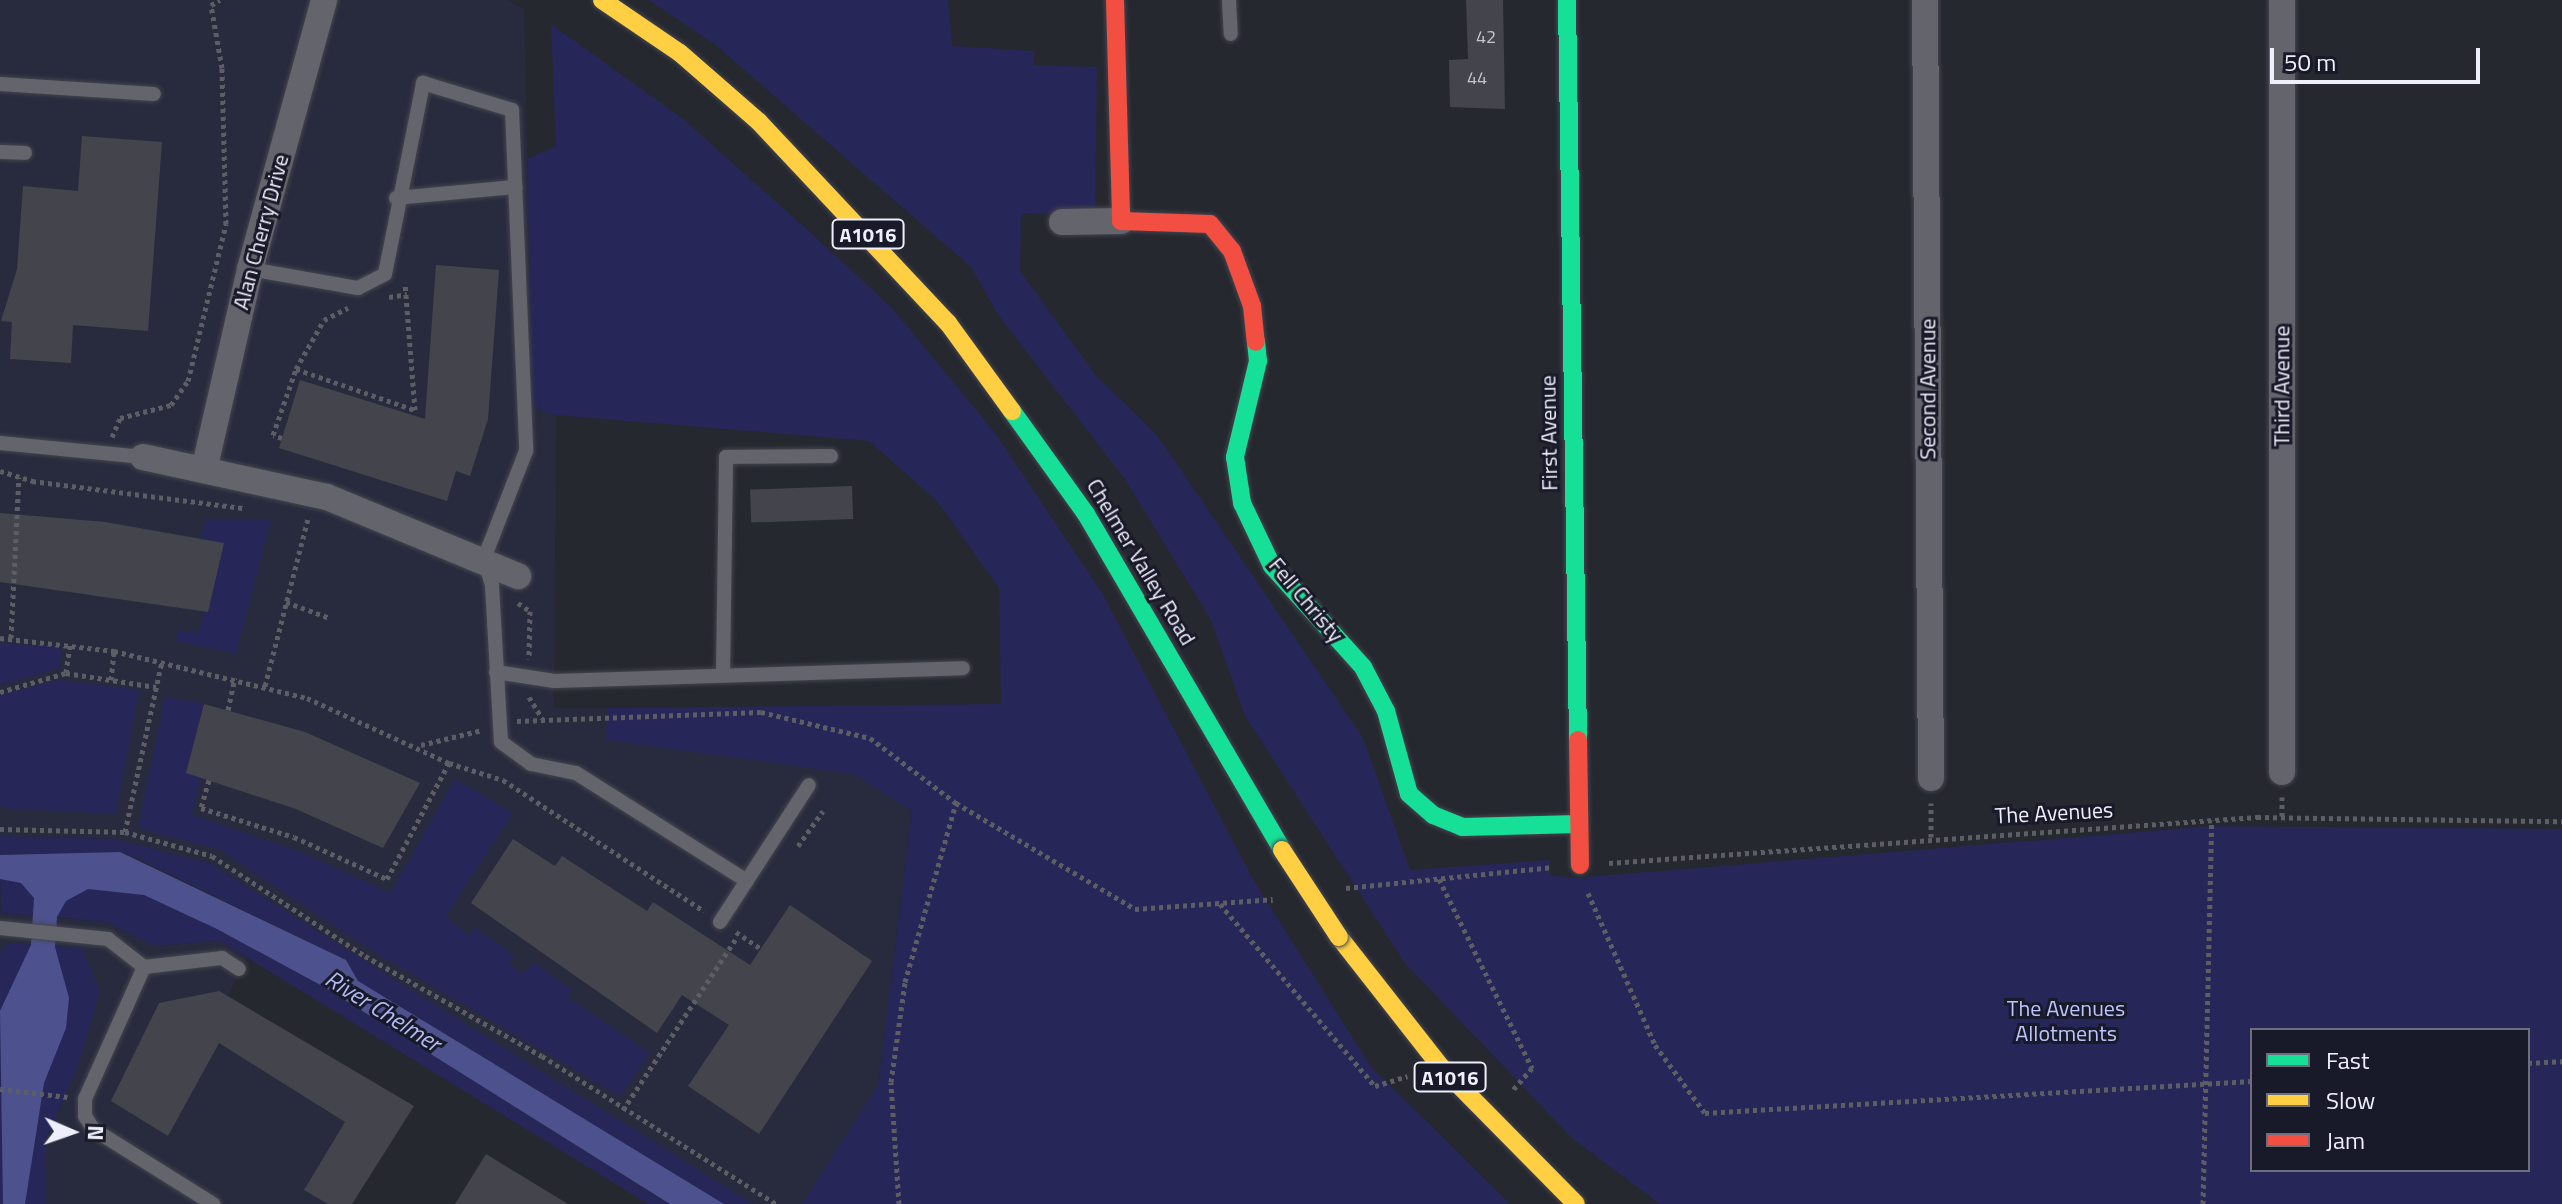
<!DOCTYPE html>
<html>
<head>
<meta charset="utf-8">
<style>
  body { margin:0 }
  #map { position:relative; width:2562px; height:1204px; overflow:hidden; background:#262830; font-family:"Titillium Web",sans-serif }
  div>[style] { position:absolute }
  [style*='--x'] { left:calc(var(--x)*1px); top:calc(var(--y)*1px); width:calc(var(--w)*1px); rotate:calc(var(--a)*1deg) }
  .built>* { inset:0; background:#282b3e }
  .green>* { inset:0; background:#262758 }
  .water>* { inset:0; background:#4d528f }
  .building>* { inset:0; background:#44454c; transform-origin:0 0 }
  .path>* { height:5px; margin-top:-2.5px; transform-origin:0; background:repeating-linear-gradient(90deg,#5c5e64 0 4px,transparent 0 8px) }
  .roads { filter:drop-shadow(0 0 2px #44454d) drop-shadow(0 0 2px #44454d) }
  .lane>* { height:14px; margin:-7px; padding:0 7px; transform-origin:7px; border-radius:7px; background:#64656c }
  .street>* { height:26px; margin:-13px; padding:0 13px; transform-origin:13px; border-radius:13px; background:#64656c }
  .fast>* { height:18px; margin:-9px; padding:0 9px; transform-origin:9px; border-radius:9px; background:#16e098 }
  .slow>* { height:18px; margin:-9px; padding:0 9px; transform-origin:9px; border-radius:9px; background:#ffcf43 }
  .jam>* { height:18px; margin:-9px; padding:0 9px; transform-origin:9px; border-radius:9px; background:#f24e42 }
  .bridges { filter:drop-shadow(0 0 2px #44454d) drop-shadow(0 0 2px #44454d) }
  .slow-bridge>* { height:18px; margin:-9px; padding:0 9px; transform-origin:9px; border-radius:9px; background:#ffcf43 }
  span { translate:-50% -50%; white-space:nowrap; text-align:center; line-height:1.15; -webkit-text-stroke:6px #191a29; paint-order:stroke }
  .number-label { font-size:18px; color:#c4c4ce }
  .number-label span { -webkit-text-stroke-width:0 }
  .shield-label span { padding:2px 6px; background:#191a29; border:2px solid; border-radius:6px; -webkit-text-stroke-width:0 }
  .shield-label { font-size:20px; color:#eeeffa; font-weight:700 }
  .street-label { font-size:22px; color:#eeeffa }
  .park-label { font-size:22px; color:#bcc4fe }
  .water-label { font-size:24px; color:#b2b9f2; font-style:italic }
  .legend { position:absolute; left:2250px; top:1028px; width:280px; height:144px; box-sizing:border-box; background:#191a29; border:2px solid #6e6f7d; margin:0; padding:10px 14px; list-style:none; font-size:24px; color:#eeeffa }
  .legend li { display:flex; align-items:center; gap:16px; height:40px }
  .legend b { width:40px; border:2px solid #6e6f7d }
  .north { position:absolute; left:32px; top:1092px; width:80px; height:80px; -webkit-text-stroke:6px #191a29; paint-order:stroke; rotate:92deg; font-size:22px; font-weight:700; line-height:32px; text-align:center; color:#eeeffa }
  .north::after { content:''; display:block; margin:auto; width:28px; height:36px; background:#eeeffa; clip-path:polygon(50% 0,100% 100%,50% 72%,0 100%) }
  .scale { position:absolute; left:2270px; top:48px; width:210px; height:36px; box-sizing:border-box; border:4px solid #eeeffa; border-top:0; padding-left:10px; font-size:24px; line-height:28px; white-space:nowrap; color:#eeeffa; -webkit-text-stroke:6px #191a29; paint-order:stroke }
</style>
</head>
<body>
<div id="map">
  <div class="built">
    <i style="clip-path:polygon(0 0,506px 0,524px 9px,533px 407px,556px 415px,554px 708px,607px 708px,607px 740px,853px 774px,912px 811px,878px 1085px,802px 1204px,753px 1204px,209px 863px,114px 839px,0 836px)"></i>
    <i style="clip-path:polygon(0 903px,2px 913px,106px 922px,155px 946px,220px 941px,247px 958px,227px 997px,219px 1043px,345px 1122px,328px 1204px,46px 1204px,46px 1139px,77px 1069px,8px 943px,0 954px)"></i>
  </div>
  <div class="green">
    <i style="clip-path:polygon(evenodd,649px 0,948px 0,952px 46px,1034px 51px,1034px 65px,1097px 67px,1095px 215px,1021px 213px,1020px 271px,1097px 377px,1157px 435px,1363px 738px,1410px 870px,1549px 860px,1550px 875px,1574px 878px,2212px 826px,2562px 829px,2562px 1204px,1660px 1204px,1573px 1139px,1405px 963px,1245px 716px,1211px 620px,1125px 479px,999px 316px,971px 267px,717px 46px,649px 0,2252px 1030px,2528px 1030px,2528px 1170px,2252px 1170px,2252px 1030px)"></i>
    <i style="clip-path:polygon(551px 24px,683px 119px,812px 234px,892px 308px,995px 433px,1102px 593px,1254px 881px,1371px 1067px,1510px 1204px,802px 1204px,878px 1085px,912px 811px,853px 774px,606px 740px,607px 708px,1001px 704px,999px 588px,937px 501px,869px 441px,556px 415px,533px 407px,527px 159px,556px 146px)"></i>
    <i style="clip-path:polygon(205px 520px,271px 520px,236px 654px,176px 641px,179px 630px,198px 633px,224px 544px,201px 538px)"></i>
    <i style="clip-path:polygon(0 643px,62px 647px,59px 668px,0 685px)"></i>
    <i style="clip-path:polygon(58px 680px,139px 690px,116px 814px,0 808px,0 695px)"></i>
    <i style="clip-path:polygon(165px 696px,204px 704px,186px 773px,201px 777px,192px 815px,303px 853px,390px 893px,455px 779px,513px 813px,446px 916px,468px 935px,475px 928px,514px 955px,508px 962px,522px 974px,533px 962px,572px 990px,567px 997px,650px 1053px,620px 1096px,369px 949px,220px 850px,138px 828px)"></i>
    <i style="clip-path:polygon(0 836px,114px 839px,209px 863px,753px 1204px,724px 1204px,358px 981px,346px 960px,138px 859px,120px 852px,0 855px)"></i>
    <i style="clip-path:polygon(0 879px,21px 883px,34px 898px,34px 916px,1px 913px)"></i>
    <i style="clip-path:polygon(88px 889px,144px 895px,217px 929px,324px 987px,670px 1204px,648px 1204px,220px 941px,155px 946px,106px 922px,57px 917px,65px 901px)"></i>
    <i style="clip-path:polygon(8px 943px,82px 948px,100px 991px,77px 1069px,46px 1139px,46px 1204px,0 1204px,0 954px)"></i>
  </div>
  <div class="water">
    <i style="clip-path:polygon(120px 852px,346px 960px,358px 981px,724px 1204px,670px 1204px,324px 987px,217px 929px,144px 895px,88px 889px,66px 901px,57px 917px,55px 947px,69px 998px,66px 1028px,44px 1083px,25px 1204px,3px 1204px,0 1011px,31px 945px,34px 898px,21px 883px,0 879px,0 855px)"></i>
  </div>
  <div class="building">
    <i style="clip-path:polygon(1466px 0,1503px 0,1505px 109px,1450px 107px,1449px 60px,1468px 59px)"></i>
    <i style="clip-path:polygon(82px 136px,162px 142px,148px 331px,73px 325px,71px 363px,10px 359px,12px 322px,1px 321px,17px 269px,23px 186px,78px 191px)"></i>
    <i style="clip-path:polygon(436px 265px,499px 270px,488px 419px,470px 476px,456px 471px,447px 501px,279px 448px,300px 380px,425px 419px)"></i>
    <i style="left:852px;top:486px;width:33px;height:102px;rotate:88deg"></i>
    <i style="clip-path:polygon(0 513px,105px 522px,224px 543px,208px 612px,0 582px)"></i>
    <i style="clip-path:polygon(204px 704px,305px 732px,420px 783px,383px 848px,296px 809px,186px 773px)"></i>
    <i style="clip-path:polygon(513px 839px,555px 866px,562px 856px,647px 911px,653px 902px,750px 965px,790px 905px,872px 961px,759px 1134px,688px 1086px,729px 1025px,682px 995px,657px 1033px,471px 903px)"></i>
    <i style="clip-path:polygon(219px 991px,414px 1106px,352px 1204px,328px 1204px,304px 1190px,345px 1122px,219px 1043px,168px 1136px,111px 1101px,159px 1003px)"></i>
    <i style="clip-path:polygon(486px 1154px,568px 1204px,455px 1204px)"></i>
  </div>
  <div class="path">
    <i style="--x:389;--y:297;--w:18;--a:-9"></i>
    <i style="--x:296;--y:369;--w:126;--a:19"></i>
    <i style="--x:415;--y:410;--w:128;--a:-94.5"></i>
    <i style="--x:112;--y:437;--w:21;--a:-67"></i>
    <i style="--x:120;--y:418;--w:53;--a:-14.3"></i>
    <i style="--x:171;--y:405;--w:29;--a:-55"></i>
    <i style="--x:188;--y:381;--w:162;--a:-76.4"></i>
    <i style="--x:226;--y:224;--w:156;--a:-91.5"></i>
    <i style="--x:222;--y:68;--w:64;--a:-99.9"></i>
    <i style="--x:211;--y:5;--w:10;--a:-29"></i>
    <i style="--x:282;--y:438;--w:9;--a:-162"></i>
    <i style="--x:273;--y:435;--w:70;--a:-70.8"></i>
    <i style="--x:296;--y:369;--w:56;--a:-60.3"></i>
    <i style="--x:324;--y:320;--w:27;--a:-27"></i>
    <i style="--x:0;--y:471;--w:34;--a:17"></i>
    <i style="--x:32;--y:481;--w:214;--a:7.3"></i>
    <i style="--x:286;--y:602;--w:47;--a:20"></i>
    <i style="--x:518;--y:603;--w:14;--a:34"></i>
    <i style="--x:530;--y:611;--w:48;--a:91.2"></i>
    <i style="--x:0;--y:638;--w:115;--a:6.5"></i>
    <i style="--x:114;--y:651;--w:199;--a:13.7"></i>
    <i style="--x:307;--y:698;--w:156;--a:24.6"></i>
    <i style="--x:449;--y:763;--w:57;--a:17.5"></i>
    <i style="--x:503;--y:780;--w:240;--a:33.1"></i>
    <i style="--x:11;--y:638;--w:161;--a:-87.2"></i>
    <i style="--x:66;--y:673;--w:28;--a:-82"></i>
    <i style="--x:111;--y:680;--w:29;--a:-84"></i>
    <i style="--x:265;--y:686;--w:172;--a:-75.6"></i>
    <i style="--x:0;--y:692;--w:69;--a:-16.1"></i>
    <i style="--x:66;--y:673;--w:91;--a:8.8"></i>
    <i style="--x:529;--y:697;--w:25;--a:58"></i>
    <i style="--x:228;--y:710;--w:33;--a:-78"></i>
    <i style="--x:517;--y:721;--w:244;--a:-2.1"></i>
    <i style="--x:761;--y:712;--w:112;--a:13.4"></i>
    <i style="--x:870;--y:738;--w:108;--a:37.1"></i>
    <i style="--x:956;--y:803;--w:208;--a:30.6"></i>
    <i style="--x:1135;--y:909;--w:138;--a:-4.1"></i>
    <i style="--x:421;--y:745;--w:63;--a:-13.8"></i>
    <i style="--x:209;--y:780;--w:29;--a:106"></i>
    <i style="--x:201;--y:808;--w:97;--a:17.3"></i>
    <i style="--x:294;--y:837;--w:102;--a:24.3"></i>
    <i style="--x:387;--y:879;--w:132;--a:-61.9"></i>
    <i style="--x:2282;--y:816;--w:19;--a:-90"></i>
    <i style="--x:0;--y:829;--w:125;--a:1.4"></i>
    <i style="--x:125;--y:832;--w:90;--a:15.4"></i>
    <i style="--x:212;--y:856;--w:183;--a:33.2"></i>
    <i style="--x:365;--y:956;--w:203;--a:29.5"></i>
    <i style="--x:542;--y:1056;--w:277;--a:32.3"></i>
    <i style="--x:125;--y:832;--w:175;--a:-77.8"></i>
    <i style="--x:1931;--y:837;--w:34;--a:-90"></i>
    <i style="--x:798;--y:846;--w:43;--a:-54.5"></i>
    <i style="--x:1609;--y:863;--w:650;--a:-4.06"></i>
    <i style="--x:2257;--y:817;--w:305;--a:0.8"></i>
    <i style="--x:1439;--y:879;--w:211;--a:63.8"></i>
    <i style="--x:1532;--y:1068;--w:30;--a:131"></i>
    <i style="--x:1346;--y:888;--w:206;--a:-5.8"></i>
    <i style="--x:1588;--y:893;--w:166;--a:66.2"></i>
    <i style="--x:1655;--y:1045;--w:84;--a:53.7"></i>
    <i style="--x:1705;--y:1113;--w:548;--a:-3.35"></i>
    <i style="--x:1220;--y:904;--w:239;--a:49.6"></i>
    <i style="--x:1375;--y:1086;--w:34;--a:-17"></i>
    <i style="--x:736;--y:932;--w:30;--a:34"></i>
    <i style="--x:2528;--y:1063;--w:34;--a:-3"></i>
    <i style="--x:0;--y:1089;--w:68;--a:6.7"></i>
    <i style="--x:623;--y:1110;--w:207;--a:-56.6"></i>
    <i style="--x:899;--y:1204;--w:122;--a:-93.8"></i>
    <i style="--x:891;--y:1082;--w:101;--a:-82"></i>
    <i style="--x:905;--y:982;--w:186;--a:-74.1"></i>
    <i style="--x:2203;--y:1204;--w:384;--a:-88.7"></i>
  </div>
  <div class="roads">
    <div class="lane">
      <i style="--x:1229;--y:0;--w:34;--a:87"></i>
      <i style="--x:0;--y:84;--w:154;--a:3.7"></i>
      <i style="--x:0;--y:152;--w:25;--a:2"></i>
      <i style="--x:396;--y:198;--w:120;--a:-5.3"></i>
      <i style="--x:250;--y:269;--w:110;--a:10"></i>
      <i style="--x:358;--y:288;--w:30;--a:-27"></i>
      <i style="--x:385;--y:274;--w:195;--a:-78.7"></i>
      <i style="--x:423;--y:83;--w:93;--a:16.9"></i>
      <i style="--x:512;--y:110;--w:341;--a:87.6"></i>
      <i style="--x:526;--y:451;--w:116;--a:111.3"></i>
      <i style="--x:484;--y:559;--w:28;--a:73"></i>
      <i style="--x:492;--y:586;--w:156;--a:86.7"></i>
      <i style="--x:501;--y:742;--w:37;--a:36"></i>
      <i style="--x:531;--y:764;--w:46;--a:11.3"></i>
      <i style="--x:576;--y:773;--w:202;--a:32.3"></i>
      <i style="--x:0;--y:443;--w:144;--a:5.6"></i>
      <i style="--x:496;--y:672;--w:59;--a:8.8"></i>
      <i style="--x:554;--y:681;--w:409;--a:-1.8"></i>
      <i style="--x:723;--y:675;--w:218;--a:-89.2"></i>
      <i style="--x:726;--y:457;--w:105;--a:-0.5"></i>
      <i style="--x:720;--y:922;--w:163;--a:-57"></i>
      <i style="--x:0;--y:928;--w:109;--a:5.8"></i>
      <i style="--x:108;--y:939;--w:46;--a:37.9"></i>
      <i style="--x:144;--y:967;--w:79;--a:-6.6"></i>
      <i style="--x:222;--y:958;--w:20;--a:33"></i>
      <i style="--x:144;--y:967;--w:145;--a:114.1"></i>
      <i style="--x:85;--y:1099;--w:17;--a:90"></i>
      <i style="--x:85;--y:1116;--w:15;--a:58"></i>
      <i style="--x:93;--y:1129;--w:142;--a:32"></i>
    </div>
    <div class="street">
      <i style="--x:1925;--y:0;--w:778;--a:89.56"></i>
      <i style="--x:2282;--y:0;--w:772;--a:90"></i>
      <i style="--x:1062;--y:222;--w:59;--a:-1"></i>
      <i style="--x:143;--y:457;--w:188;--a:12.3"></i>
      <i style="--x:327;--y:497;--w:207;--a:22.5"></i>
      <i style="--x:205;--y:466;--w:202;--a:-77.1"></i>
      <i style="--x:250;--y:269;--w:279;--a:-74.6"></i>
    </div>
    <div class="fast">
      <i style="--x:1567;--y:0;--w:740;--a:89.15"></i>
      <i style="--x:1256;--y:342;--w:19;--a:84"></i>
      <i style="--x:1258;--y:361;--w:99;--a:103.5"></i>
      <i style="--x:1235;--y:457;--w:47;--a:81.3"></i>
      <i style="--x:1242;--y:503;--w:70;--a:64.5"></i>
      <i style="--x:1272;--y:566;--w:136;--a:48"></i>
      <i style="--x:1363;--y:667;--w:50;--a:62.4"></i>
      <i style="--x:1386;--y:711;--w:86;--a:74.5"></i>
      <i style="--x:1409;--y:794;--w:32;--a:41"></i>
      <i style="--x:1433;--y:815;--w:31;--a:22"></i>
      <i style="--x:1462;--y:827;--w:117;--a:-1.5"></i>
      <i style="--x:1012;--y:411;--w:127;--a:54.3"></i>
      <i style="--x:1086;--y:514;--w:389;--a:59.7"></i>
    </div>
    <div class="slow">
      <i style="--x:602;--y:0;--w:94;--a:34.2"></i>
      <i style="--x:680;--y:53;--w:105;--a:41.1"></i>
      <i style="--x:759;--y:122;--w:276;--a:46.8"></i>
      <i style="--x:948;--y:323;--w:109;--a:54"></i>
      <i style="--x:1339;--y:937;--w:165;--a:51.9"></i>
      <i style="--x:1441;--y:1067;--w:192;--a:45.4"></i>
    </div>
    <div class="jam">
      <i style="--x:1115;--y:0;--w:221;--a:88.4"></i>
      <i style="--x:1121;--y:221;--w:89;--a:1.9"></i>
      <i style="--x:1210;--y:224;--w:35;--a:51"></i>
      <i style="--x:1232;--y:251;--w:59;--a:70"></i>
      <i style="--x:1252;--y:306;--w:36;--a:84"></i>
      <i style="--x:1578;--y:740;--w:125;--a:89.1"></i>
    </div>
  </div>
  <div class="bridges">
    <div class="slow-bridge">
      <i style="--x:1282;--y:850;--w:104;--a:56.8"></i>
    </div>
  </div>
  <div class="number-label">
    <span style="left:1486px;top:37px">42</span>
    <span style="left:1477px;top:78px">44</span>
  </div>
  <div class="shield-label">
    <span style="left:868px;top:234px">A1016</span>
    <span style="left:1450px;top:1077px">A1016</span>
  </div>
  <div class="street-label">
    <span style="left:261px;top:232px;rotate:-75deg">Alan Cherry Drive</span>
    <span style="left:2282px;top:386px;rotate:-90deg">Third Avenue</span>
    <span style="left:1928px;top:389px;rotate:-90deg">Second Avenue</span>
    <span style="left:1549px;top:433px;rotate:-91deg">First Avenue</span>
    <span style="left:1141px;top:562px;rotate:59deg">Chelmer Valley Road</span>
    <span style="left:1306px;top:600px;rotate:50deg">Fell Christy</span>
    <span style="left:2054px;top:813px;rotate:-3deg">The Avenues</span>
  </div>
  <div class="park-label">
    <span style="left:2066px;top:1021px">The Avenues<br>Allotments</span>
  </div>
  <div class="water-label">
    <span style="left:383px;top:1011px;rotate:32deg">River Chelmer</span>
  </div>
  <ul class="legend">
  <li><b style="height:10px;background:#16e098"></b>Fast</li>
  <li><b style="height:10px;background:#ffcf43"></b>Slow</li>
  <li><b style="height:10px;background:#f24e42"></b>Jam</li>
  </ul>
  <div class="north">N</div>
  <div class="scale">50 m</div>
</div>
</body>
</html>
